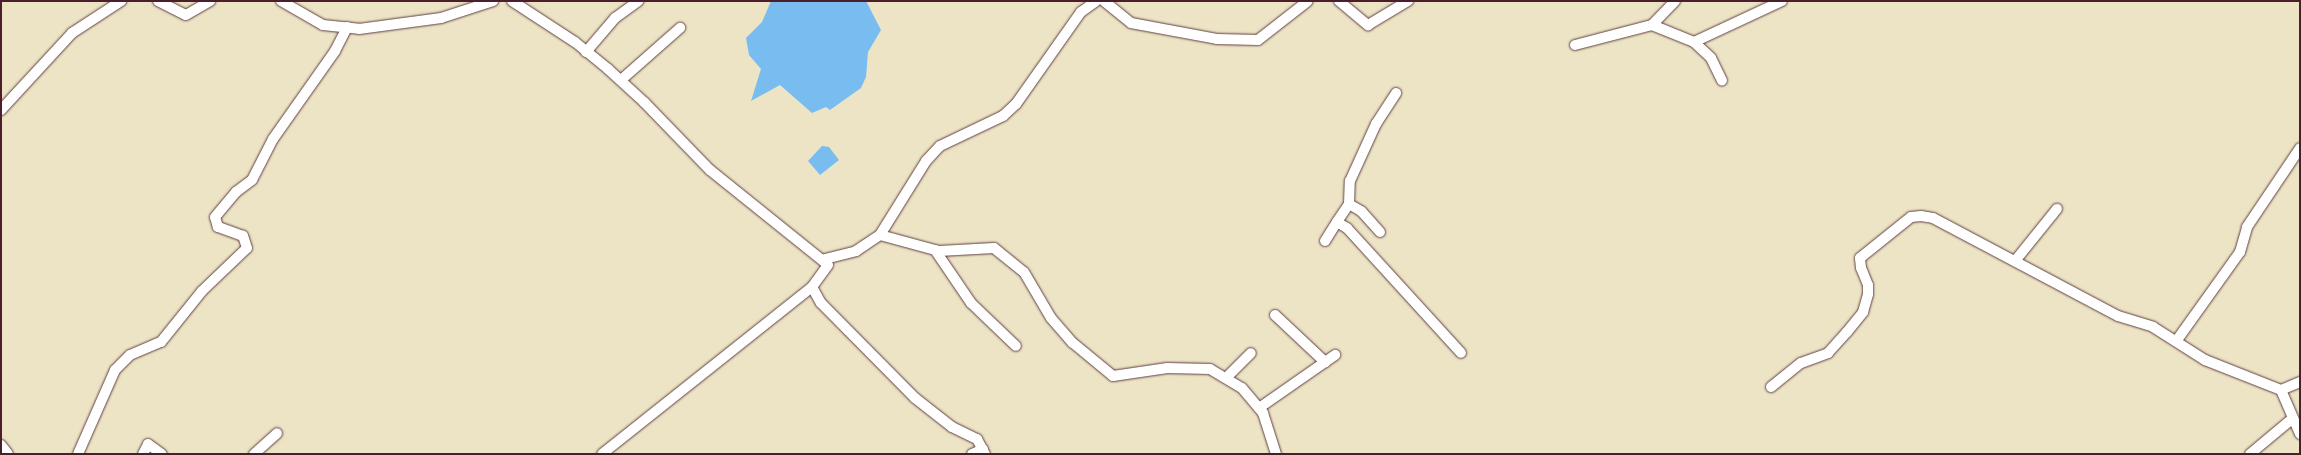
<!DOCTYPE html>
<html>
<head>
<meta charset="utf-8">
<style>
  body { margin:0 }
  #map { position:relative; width:2301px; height:455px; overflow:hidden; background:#ece4c5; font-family:"Gentium Book Plus",serif }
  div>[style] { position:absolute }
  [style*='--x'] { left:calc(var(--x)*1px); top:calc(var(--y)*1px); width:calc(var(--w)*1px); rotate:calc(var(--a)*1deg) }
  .water>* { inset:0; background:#79bdf0 }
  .roads { filter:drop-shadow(0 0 1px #623d42) drop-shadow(0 0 1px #623d42) }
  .minor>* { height:10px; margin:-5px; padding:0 5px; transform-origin:5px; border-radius:5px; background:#fff }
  span { translate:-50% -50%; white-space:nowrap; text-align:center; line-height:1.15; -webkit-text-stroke:5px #fdfcf7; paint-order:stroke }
  .frame { position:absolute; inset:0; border:2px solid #4a1f2b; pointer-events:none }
</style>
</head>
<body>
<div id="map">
  <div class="water">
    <i style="clip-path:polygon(771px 1px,866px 1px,881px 30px,868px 52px,866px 77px,861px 88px,830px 110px,826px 107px,812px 113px,780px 85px,751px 101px,761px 69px,749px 55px,746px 38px,762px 22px)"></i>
    <i style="clip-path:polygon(822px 146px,829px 147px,839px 160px,820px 175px,808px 161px)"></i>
  </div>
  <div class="roads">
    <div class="minor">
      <i style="--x:158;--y:1;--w:31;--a:27"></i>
      <i style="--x:186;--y:15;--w:28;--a:-30"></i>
      <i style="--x:281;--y:1;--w:48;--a:29.7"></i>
      <i style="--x:323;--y:25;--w:36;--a:6"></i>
      <i style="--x:359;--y:29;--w:83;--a:-7.6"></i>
      <i style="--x:441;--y:18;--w:55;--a:-18.1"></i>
      <i style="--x:512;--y:1;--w:75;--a:33.1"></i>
      <i style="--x:575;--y:42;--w:43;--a:39.3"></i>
      <i style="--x:608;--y:69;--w:49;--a:42.5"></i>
      <i style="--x:644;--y:102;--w:95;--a:45.9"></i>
      <i style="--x:710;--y:170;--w:151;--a:38.8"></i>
      <i style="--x:828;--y:265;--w:27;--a:126"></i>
      <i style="--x:812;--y:287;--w:268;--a:141.5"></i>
      <i style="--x:1104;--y:1;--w:35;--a:39"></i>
      <i style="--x:1131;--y:23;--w:87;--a:10.5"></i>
      <i style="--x:1217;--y:39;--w:41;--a:1.4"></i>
      <i style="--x:1258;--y:40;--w:63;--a:-38"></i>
      <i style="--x:1339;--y:1;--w:38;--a:40"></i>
      <i style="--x:1368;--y:25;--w:47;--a:-31"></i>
      <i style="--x:1652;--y:25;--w:33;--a:-46"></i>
      <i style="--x:1694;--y:42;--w:23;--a:43"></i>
      <i style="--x:1711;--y:58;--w:25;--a:64"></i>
      <i style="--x:1575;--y:45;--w:80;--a:-14.6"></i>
      <i style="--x:1652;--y:25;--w:45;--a:22"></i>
      <i style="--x:1694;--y:42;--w:97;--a:-25"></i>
      <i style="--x:586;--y:52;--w:45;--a:-49.5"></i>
      <i style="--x:615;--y:18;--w:29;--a:-36"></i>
      <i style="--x:621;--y:80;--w:79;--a:-41.4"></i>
      <i style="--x:1;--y:110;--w:105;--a:-47.3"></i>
      <i style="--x:72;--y:33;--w:59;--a:-33.1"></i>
      <i style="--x:1349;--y:204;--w:23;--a:-88"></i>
      <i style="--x:1350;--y:181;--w:63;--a:-65.5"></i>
      <i style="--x:1376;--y:124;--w:37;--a:-57"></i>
      <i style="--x:1380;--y:232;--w:28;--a:-132"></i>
      <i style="--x:1361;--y:211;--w:14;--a:-150"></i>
      <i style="--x:1349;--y:204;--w:22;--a:124"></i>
      <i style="--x:1337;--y:222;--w:12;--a:31"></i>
      <i style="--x:1347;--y:228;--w:169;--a:47.6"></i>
      <i style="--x:880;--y:235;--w:61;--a:15.2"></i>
      <i style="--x:939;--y:251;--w:55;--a:-3.1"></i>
      <i style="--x:994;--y:248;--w:38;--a:39"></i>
      <i style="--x:1024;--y:272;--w:53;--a:59.6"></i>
      <i style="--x:1051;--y:318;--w:33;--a:49"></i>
      <i style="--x:1073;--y:343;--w:52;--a:39.5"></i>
      <i style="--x:1113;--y:376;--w:55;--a:-8.4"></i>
      <i style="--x:1167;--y:368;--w:43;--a:1.3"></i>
      <i style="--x:1210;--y:369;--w:37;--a:31"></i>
      <i style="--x:1242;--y:388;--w:33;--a:50"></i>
      <i style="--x:1263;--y:413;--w:43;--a:72.4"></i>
      <i style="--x:1325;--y:241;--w:22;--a:-58"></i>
      <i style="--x:935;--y:250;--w:64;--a:55.8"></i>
      <i style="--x:971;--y:303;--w:62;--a:43.7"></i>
      <i style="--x:825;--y:259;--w:32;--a:-14"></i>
      <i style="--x:856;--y:251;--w:29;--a:-34"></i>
      <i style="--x:880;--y:235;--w:87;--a:-58.1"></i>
      <i style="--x:926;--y:161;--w:21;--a:-47"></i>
      <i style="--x:940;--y:146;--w:70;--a:-25.5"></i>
      <i style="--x:1003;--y:116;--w:18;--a:-43"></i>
      <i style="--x:1016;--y:104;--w:113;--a:-54.8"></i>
      <i style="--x:1081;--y:12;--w:19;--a:-36"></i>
      <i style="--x:2015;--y:261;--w:67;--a:-51.1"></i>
      <i style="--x:812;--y:287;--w:18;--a:61"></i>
      <i style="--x:821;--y:303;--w:134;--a:45.3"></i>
      <i style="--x:915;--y:398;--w:47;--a:38.1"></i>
      <i style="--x:952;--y:427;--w:28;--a:26"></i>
      <i style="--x:977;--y:439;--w:17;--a:62"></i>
      <i style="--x:1275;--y:315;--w:69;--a:43.2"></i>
      <i style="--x:2177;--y:340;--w:108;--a:-54.4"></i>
      <i style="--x:2240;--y:252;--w:26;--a:-74"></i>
      <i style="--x:2247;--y:227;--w:95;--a:-56.1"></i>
      <i style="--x:1226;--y:378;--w:35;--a:-45"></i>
      <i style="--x:1771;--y:387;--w:38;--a:-39"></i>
      <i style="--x:1801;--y:363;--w:29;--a:-20"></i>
      <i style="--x:1828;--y:353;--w:28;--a:-48"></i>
      <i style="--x:1847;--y:332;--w:26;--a:-51"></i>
      <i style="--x:1863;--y:312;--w:19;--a:-74"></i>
      <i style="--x:1868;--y:294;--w:9;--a:-90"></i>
      <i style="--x:1868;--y:285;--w:18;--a:-112"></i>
      <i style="--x:1861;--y:268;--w:10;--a:-96"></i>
      <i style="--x:1860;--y:258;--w:65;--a:-38.8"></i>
      <i style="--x:1911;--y:217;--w:10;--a:-6"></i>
      <i style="--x:1921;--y:216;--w:12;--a:9"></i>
      <i style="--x:1933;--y:218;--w:209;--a:27.9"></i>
      <i style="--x:2118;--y:316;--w:37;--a:17"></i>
      <i style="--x:2153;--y:327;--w:62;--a:32.4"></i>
      <i style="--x:2205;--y:360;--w:82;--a:21.5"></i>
      <i style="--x:2281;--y:390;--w:48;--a:66.6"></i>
      <i style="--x:2281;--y:390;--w:21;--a:-23"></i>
      <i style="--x:1259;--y:408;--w:93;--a:-34.9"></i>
      <i style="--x:1;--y:445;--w:11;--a:52"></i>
      <i style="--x:78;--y:454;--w:92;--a:-66.2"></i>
      <i style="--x:115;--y:370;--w:21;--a:-45"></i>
      <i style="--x:130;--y:355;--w:34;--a:-23"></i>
      <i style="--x:161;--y:342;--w:65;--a:-51.2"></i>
      <i style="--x:202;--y:291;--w:62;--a:-43.7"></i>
      <i style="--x:247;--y:248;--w:13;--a:-108"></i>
      <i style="--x:243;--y:236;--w:27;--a:-160"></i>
      <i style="--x:218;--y:227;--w:10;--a:-107"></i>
      <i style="--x:215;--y:217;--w:33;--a:-50"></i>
      <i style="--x:236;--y:192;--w:20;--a:-37"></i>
      <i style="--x:252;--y:180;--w:46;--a:-62.9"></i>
      <i style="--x:273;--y:139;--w:108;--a:-54.8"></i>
      <i style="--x:335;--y:51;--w:27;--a:-63"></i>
      <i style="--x:143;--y:454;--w:11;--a:-63"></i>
      <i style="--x:148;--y:444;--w:17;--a:36"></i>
      <i style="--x:254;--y:454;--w:31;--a:-42"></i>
      <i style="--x:972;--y:454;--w:12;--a:-24"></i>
      <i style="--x:2250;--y:454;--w:56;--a:-39.9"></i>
    </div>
  </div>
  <div class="frame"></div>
</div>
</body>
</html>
